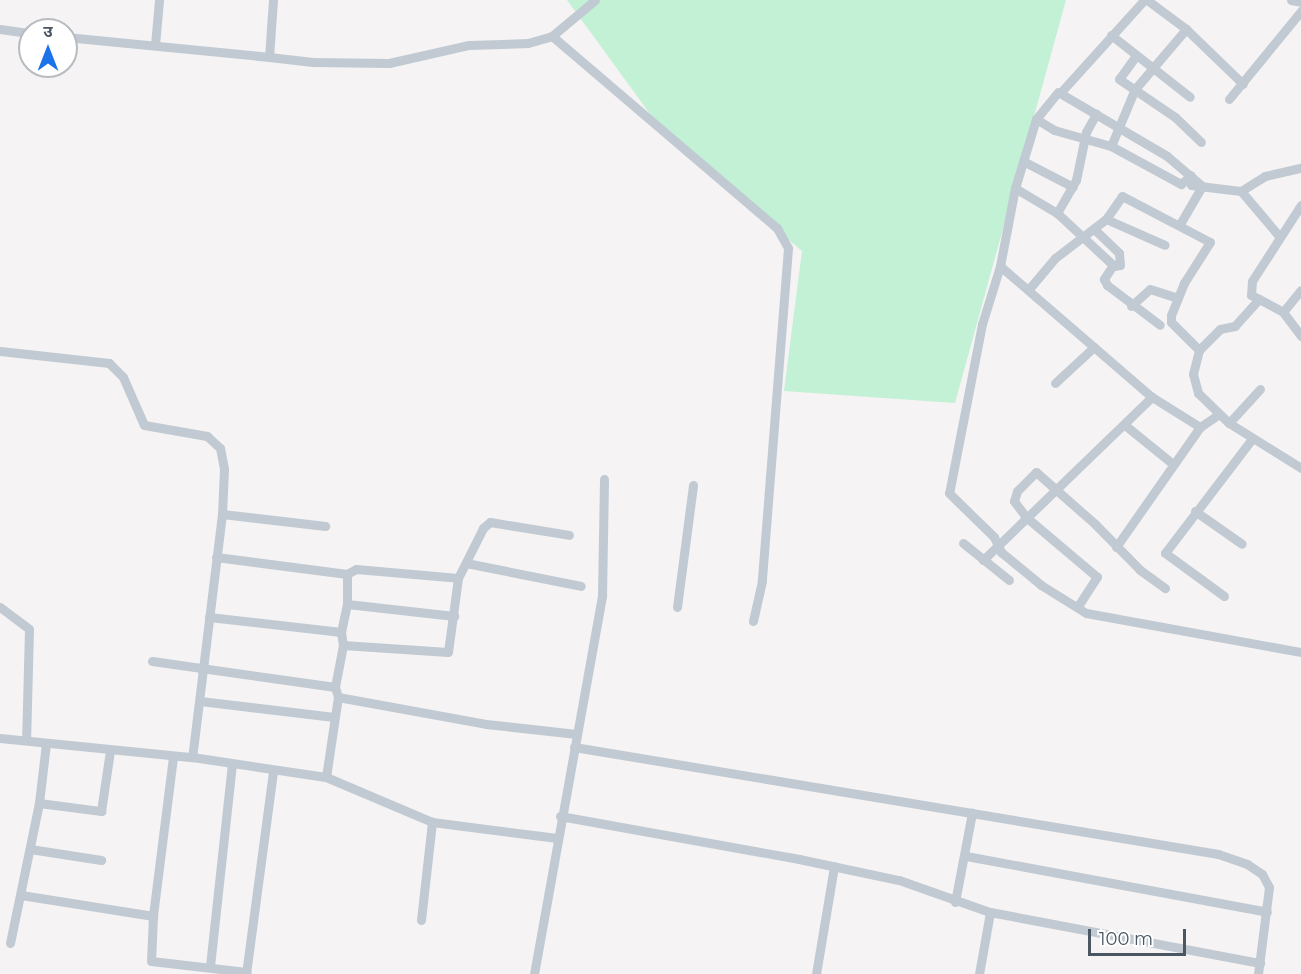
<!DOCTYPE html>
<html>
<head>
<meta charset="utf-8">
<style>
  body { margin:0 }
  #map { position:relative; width:1301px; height:974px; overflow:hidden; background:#f5f3f3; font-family:Montserrat,"Noto Sans Devanagari",sans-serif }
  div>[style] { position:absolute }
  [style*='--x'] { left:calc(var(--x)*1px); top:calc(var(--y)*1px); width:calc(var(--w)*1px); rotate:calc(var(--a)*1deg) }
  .green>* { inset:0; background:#c3f1d5 }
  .minor>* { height:9px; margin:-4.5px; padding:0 4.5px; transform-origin:4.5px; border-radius:4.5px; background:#c1cad2 }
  span { translate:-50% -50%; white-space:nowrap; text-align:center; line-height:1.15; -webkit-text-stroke:6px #fff; paint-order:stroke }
  .north { position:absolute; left:18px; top:18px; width:60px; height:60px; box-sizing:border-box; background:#fff; border:2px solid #b7bbc0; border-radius:50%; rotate:0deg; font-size:16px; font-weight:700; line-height:24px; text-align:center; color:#4a5661 }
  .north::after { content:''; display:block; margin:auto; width:21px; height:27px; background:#1a73e8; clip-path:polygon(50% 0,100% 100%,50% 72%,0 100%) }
  .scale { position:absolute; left:1088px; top:929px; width:98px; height:27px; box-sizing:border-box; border:3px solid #4a5661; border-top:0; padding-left:8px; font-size:18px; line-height:21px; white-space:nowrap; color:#4a5661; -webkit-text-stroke:4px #fff; paint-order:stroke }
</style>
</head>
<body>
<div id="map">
  <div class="green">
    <i style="clip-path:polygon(567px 0,1066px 0,955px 403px,784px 391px,802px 251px,669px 140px)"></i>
  </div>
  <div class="minor">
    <i style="--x:273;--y:0;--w:57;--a:94"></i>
    <i style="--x:269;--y:57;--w:44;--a:6.5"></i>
    <i style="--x:313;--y:62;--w:76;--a:0.8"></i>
    <i style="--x:389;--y:63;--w:82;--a:-12.7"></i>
    <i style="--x:469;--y:45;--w:59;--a:-1.9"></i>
    <i style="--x:528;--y:43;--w:25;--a:-16"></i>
    <i style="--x:552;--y:36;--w:56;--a:-39.9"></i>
    <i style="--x:1147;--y:0;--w:49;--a:36.6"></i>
    <i style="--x:1186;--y:29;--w:79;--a:44"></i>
    <i style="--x:1291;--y:0;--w:10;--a:11"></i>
    <i style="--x:0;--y:29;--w:30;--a:8"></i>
    <i style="--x:1111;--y:35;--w:100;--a:38.1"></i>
    <i style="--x:552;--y:36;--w:296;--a:40.5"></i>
    <i style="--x:777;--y:228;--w:23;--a:61"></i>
    <i style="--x:788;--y:248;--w:334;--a:94.5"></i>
    <i style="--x:762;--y:581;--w:41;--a:102.7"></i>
    <i style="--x:66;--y:37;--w:204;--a:5.6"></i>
    <i style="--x:155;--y:45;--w:45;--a:-84.9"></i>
    <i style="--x:1135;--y:57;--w:27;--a:126"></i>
    <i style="--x:1119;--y:79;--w:68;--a:34.2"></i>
    <i style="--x:1175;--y:117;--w:36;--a:44"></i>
    <i style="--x:1061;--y:92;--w:124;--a:-47.9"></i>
    <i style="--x:1229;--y:99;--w:114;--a:-50.7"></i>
    <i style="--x:1036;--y:119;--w:21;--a:31"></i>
    <i style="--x:1054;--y:130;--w:59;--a:15.7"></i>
    <i style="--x:1111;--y:146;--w:80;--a:28.5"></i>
    <i style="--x:1181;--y:184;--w:13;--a:-42"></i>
    <i style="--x:1111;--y:146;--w:62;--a:-67.2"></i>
    <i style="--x:1135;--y:89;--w:79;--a:-49.6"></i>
    <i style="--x:1023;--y:161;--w:56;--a:27.5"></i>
    <i style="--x:1191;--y:185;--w:50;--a:6.8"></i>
    <i style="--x:1241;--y:191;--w:28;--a:-32"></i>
    <i style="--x:1265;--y:176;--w:37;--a:-13"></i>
    <i style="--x:1015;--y:188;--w:49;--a:30.8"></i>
    <i style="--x:1057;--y:213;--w:78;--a:42.9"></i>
    <i style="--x:1114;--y:266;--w:6;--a:-9"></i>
    <i style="--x:1120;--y:265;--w:12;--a:-95"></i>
    <i style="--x:1119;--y:253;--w:35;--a:-136"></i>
    <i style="--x:1241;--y:191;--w:59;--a:49.8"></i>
    <i style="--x:1301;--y:205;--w:90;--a:122.8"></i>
    <i style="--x:1252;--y:281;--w:14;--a:94"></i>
    <i style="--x:1251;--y:295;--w:9;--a:27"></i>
    <i style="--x:1259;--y:299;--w:36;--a:132"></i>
    <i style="--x:1235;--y:326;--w:15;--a:169"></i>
    <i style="--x:1220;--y:329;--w:30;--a:135"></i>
    <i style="--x:1199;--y:350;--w:25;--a:104"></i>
    <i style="--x:1193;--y:374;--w:20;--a:75"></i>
    <i style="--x:1198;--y:393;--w:43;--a:44.1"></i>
    <i style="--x:1229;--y:423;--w:85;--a:32"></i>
    <i style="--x:1057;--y:213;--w:38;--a:-60"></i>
    <i style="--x:1076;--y:180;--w:49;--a:-78.2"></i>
    <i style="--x:1086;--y:132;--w:21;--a:-61"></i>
    <i style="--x:1106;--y:219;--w:64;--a:23.8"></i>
    <i style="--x:1180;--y:224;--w:44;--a:-59.9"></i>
    <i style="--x:1202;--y:186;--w:46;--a:-139.4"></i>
    <i style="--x:1167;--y:156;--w:126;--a:-149.6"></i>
    <i style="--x:1058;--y:92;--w:35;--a:129"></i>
    <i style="--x:1036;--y:119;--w:72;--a:106.9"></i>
    <i style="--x:1015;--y:188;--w:79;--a:100.9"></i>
    <i style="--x:1000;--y:266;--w:61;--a:107.2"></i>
    <i style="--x:982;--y:324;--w:172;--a:101"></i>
    <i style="--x:949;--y:493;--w:63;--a:44.4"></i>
    <i style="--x:994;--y:537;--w:17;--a:65"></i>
    <i style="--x:1001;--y:552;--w:52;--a:39.5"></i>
    <i style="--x:1041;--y:585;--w:53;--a:31.9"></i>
    <i style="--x:1086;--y:613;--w:219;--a:10.3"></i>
    <i style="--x:1113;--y:265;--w:17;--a:123"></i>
    <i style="--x:1104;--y:279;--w:7;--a:63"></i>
    <i style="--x:1107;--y:285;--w:66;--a:37"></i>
    <i style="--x:1000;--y:266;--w:201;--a:40.8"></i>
    <i style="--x:1152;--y:397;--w:57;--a:32"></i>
    <i style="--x:1029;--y:289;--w:40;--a:-50"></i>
    <i style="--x:1055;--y:258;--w:64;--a:-37.4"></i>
    <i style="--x:1106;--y:219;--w:28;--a:-55"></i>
    <i style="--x:1122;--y:196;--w:99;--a:27.6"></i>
    <i style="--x:1210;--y:242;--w:49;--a:122.4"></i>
    <i style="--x:1184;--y:283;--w:35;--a:112"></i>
    <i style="--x:1171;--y:316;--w:6;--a:90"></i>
    <i style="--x:1171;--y:322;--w:40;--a:45"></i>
    <i style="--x:1259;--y:299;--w:27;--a:28"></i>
    <i style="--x:1283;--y:312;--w:30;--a:53"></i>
    <i style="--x:1131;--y:306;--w:25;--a:-42"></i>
    <i style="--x:1150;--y:289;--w:28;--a:18"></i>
    <i style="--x:1283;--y:312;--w:28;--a:-51"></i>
    <i style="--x:0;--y:351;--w:110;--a:6.3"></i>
    <i style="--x:109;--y:363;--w:20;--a:45"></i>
    <i style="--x:123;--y:377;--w:52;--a:66.4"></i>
    <i style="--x:144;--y:425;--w:64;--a:9.9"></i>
    <i style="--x:207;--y:436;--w:18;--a:43"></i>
    <i style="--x:220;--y:448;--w:21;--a:79"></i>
    <i style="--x:224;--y:469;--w:45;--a:92.5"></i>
    <i style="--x:222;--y:514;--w:245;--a:97"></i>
    <i style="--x:1055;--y:383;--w:53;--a:-42.7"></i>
    <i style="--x:1229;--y:423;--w:46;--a:-47.6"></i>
    <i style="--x:1126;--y:426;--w:60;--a:39"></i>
    <i style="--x:1195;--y:511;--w:57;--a:35.1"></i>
    <i style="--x:222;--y:514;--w:104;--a:6.6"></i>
    <i style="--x:963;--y:543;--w:59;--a:38.8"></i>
    <i style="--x:1116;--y:547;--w:146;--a:-55"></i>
    <i style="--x:1200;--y:427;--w:23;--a:-34"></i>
    <i style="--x:216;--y:557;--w:132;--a:7.4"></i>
    <i style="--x:347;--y:574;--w:10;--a:-29"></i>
    <i style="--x:356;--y:569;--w:102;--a:5"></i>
    <i style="--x:983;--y:560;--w:235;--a:-44"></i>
    <i style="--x:466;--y:563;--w:117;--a:11.3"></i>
    <i style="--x:1224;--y:596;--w:73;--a:-143.9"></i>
    <i style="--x:1165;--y:553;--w:143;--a:-52.7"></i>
    <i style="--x:347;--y:604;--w:108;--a:6.4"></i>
    <i style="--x:1078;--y:606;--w:35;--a:-57"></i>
    <i style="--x:1097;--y:577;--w:93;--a:-139.8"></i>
    <i style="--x:1026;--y:517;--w:20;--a:-127"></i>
    <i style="--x:1014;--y:501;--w:10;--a:-73"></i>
    <i style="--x:1017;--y:491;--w:27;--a:-45"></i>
    <i style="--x:1036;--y:472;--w:79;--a:41.4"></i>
    <i style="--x:1095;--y:524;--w:64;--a:45.6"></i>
    <i style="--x:1140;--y:570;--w:31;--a:36"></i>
    <i style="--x:0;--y:607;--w:36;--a:37"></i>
    <i style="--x:29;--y:629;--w:111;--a:91.5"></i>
    <i style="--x:677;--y:607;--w:123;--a:-82.5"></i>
    <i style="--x:209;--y:617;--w:133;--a:6.5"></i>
    <i style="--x:343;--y:645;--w:105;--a:3.8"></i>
    <i style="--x:448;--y:652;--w:75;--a:-82.3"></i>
    <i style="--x:458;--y:578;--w:56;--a:-63.4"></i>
    <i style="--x:483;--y:528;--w:9;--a:-41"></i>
    <i style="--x:490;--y:522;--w:80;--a:9.3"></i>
    <i style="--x:152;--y:661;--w:185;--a:8.1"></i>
    <i style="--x:338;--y:697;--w:150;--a:10.3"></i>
    <i style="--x:486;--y:724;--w:91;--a:6.3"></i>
    <i style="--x:200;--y:701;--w:135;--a:6.8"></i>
    <i style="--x:0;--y:738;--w:193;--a:5.7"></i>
    <i style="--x:192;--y:757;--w:135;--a:8.5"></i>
    <i style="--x:326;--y:777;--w:115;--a:23"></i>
    <i style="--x:432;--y:822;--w:126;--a:7.3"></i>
    <i style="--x:574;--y:747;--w:653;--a:9.43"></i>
    <i style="--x:1218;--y:854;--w:31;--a:19"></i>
    <i style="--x:1247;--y:864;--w:18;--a:34"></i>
    <i style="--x:1262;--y:874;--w:15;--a:62"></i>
    <i style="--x:1269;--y:887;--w:88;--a:97.2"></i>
    <i style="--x:173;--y:757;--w:160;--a:97.2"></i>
    <i style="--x:153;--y:916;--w:45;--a:92.5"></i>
    <i style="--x:151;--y:961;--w:96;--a:6.6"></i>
    <i style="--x:326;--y:777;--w:81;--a:-81.5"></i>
    <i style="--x:338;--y:697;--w:10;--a:-107"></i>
    <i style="--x:335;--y:687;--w:43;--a:-79.2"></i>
    <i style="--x:343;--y:645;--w:13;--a:-99"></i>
    <i style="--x:341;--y:632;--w:29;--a:-78"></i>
    <i style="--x:347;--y:604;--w:30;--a:-90"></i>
    <i style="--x:39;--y:803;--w:63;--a:7.4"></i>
    <i style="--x:101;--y:811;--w:61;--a:-81.5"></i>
    <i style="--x:560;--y:816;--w:243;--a:10.2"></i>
    <i style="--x:799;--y:859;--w:102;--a:11.9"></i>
    <i style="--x:899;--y:880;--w:96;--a:19.4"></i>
    <i style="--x:990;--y:912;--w:275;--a:10.7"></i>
    <i style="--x:30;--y:849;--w:72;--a:8.8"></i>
    <i style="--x:966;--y:856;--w:306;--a:10.5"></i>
    <i style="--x:21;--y:895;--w:134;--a:9"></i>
    <i style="--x:955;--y:902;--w:91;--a:-79.2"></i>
    <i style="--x:421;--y:920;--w:99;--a:-83.6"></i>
    <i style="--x:10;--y:943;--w:143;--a:-78.3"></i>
    <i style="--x:39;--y:803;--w:60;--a:-83.3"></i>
    <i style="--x:210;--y:966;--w:203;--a:-83.8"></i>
    <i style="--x:246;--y:974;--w:205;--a:-82.4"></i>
    <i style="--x:534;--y:974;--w:385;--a:-79.8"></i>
    <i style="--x:602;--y:595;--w:116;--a:-89"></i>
    <i style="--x:816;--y:974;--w:109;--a:-80.5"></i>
    <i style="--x:979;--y:974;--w:63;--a:-79.9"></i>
  </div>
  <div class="north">उ</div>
  <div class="scale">100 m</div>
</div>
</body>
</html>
